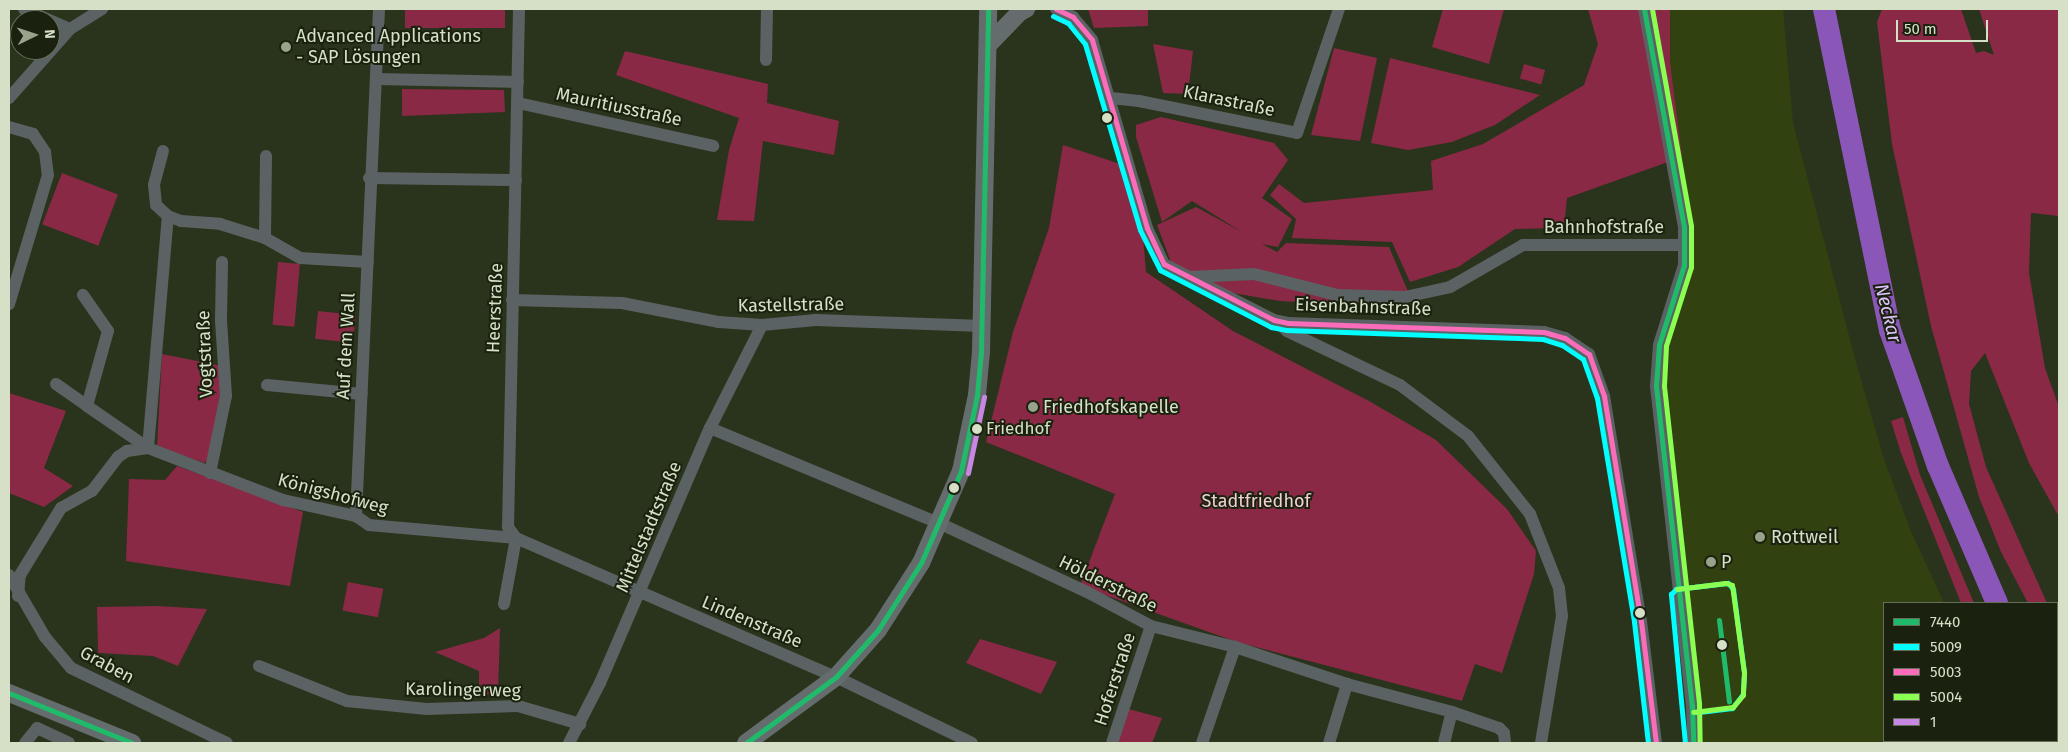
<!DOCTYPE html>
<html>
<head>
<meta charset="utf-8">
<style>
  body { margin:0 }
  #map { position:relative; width:2068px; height:752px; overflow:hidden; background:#2a331b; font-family:"Fira Sans",sans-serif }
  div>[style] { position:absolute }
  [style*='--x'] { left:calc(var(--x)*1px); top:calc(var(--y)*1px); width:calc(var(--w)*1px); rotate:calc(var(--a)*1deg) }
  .built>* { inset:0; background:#314210 }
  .green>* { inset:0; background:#8a2945; transform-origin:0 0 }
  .stream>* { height:4px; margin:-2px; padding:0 2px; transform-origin:2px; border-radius:2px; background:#8a56b7 }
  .river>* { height:22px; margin:-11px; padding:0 11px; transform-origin:11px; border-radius:11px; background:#8a56b7 }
  .street>* { height:12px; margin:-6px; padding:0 6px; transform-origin:6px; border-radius:6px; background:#5b6263 }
  .secondary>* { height:18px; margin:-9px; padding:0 9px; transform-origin:9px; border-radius:9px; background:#656c6d }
  .bus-1>* { height:5px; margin:-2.5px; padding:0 2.5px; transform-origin:2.5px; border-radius:2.5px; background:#20bb6a }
  .bus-2>* { height:5px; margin:-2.5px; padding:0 2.5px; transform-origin:2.5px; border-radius:2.5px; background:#0ff }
  .bus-3>* { height:5px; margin:-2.5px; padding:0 2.5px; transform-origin:2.5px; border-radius:2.5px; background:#fb6dba }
  .bus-4>* { height:5px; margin:-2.5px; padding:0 2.5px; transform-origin:2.5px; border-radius:2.5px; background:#8aff51 }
  .bus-5>* { height:5px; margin:-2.5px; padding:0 2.5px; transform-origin:2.5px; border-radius:2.5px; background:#c787e3 }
  .dots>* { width:14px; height:14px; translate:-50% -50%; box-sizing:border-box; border:2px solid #1a220f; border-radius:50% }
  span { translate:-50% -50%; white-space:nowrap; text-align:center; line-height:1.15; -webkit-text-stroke:4px #1a220f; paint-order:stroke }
  .bus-label { font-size:17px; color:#d5e0c7 }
  .left { translate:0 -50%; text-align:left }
  .poi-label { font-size:18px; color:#d5e0c7 }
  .street-label { font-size:18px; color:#d5e0c7 }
  .park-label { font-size:18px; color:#f1cfd5 }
  .water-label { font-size:19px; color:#ddc3f9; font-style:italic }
  .frame { position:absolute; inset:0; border:10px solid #d5e0c7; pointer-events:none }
  .legend { position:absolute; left:1883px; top:602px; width:175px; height:140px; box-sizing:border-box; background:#1a220f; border:1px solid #656e59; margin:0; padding:6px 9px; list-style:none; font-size:15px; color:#d5e0c7 }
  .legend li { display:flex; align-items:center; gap:10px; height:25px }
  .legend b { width:25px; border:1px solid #656e59 }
  .north { position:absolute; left:10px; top:10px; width:50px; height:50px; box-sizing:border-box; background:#1a220f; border:1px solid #656e59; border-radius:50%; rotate:86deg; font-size:14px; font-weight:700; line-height:20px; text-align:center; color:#d5e0c7 }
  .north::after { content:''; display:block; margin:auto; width:18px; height:22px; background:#99a38b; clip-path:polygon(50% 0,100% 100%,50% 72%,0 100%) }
  .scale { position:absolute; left:1896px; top:20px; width:92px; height:22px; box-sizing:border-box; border:2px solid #d5e0c7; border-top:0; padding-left:6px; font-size:15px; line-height:18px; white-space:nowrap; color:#d5e0c7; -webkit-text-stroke:4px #1a220f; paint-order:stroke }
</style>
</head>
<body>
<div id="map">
  <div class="built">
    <i style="clip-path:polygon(1670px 9px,1783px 9px,1793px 123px,1857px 366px,1883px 456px,1910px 529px,1944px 603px,1884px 603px,1884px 741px,2008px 743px,1701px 743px,1663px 382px,1668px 347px,1689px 278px,1683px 167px,1670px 61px)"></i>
  </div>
  <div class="green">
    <i style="left:405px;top:9px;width:100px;height:19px"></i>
    <i style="clip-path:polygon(1088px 9px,1148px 9px,1148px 26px,1094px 28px)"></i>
    <i style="clip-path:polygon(1443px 9px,1504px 9px,1489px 64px,1432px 47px)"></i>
    <i style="clip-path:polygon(1588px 9px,1670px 9px,1670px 61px,1682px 157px,1567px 198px,1564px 228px,1515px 229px,1458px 267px,1410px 282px,1392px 242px,1292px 238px,1296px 219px,1270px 195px,1279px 184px,1304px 203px,1433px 190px,1431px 161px,1483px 144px,1584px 85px,1598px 44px)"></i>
    <i style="clip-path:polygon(1882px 9px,1961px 9px,1976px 53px,1984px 51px,1994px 55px,1979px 9px,2059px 9px,2059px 216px,2031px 213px,2029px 273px,2045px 368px,2059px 407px,2059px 517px,2029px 463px,1985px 353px,1971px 371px,1969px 404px,1986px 467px,2047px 603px,2028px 603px,2001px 552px,1979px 497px,1931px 326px,1892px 144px,1877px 22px)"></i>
    <i style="clip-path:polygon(1153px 44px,1193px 51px,1188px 94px,1163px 93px)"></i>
    <i style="clip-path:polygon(1334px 48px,1377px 58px,1360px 141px,1311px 135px)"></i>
    <i style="clip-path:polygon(625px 51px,768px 84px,767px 103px,839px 121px,834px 155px,763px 141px,754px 221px,717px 220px,729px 150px,739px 118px,616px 75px)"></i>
    <i style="clip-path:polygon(1390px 58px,1540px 95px,1495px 125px,1452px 142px,1408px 150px,1371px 143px)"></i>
    <i style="left:1524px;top:64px;width:22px;height:15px;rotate:16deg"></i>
    <i style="clip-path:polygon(402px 89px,504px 90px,505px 112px,402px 116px)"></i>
    <i style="clip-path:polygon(1161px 117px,1274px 143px,1288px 160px,1262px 198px,1292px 219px,1278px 247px,1262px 244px,1277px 252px,1286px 243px,1389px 247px,1412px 301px,1332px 304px,1280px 301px,1227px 292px,1171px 262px,1157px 225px,1196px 207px,1242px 232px,1192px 201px,1162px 222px,1136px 137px,1136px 125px)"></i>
    <i style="clip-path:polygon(1063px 145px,1123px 165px,1143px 236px,1146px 272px,1233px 331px,1369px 401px,1436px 440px,1507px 509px,1536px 551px,1534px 574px,1502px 673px,1475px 664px,1462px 701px,1237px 642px,1080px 586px,1115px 494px,986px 442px,1013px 332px,1049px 228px)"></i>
    <i style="left:62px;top:173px;width:60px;height:55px;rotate:21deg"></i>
    <i style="left:278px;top:262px;width:22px;height:63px;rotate:5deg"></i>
    <i style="left:318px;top:311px;width:38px;height:28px;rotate:6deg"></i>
    <i style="clip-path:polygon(162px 354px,222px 366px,221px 395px,210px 454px,205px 463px,157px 447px)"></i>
    <i style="clip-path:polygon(9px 393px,66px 411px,44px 468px,73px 486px,44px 507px,9px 493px)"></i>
    <i style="clip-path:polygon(1903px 417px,1920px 475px,1974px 603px,1961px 603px,1901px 453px,1891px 421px)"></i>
    <i style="clip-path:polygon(177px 466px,303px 512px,290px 586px,126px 561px,129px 479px,165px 480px)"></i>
    <i style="left:348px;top:582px;width:36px;height:29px;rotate:11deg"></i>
    <i style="clip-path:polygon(158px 606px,207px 609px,178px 666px,153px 656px,98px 653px,97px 607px)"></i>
    <i style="clip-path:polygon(500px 628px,498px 694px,479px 695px,479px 671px,435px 652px,484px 638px)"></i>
    <i style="clip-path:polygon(980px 639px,1057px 662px,1041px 694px,966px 663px)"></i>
    <i style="clip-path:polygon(1125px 708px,1162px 718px,1152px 743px,1114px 743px)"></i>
  </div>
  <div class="stream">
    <i style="--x:2057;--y:715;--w:3;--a:45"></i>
  </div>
  <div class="river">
    <i style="--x:1824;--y:9;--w:328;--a:78.4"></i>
    <i style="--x:1890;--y:330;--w:144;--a:70.6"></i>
    <i style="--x:1938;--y:466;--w:149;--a:66.7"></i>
    <i style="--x:2042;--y:741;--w:2;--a:63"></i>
  </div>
  <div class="street">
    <i style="--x:24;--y:9;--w:50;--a:23.5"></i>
    <i style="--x:1056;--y:9;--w:19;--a:25"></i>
    <i style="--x:1073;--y:17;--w:30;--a:50"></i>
    <i style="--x:1092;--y:40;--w:196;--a:73.7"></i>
    <i style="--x:1147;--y:228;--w:40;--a:65"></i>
    <i style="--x:1164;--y:264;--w:123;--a:27"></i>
    <i style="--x:1274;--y:320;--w:14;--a:12"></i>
    <i style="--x:1288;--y:323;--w:256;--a:2"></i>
    <i style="--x:1544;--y:332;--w:22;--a:16"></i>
    <i style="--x:1565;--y:338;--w:29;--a:34"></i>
    <i style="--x:1589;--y:354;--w:45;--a:70.3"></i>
    <i style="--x:1604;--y:396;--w:228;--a:80.7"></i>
    <i style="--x:1641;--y:621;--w:123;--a:83"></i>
    <i style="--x:1644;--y:9;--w:222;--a:79.6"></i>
    <i style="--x:1684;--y:227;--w:38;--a:90"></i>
    <i style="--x:1684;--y:265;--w:84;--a:107.4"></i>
    <i style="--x:1659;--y:345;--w:41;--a:94.2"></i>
    <i style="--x:1656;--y:386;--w:321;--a:83.6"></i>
    <i style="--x:1692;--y:705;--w:38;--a:88"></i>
    <i style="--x:766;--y:60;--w:51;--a:-88.9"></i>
    <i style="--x:377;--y:79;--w:141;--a:1.2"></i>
    <i style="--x:9;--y:98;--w:92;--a:-48.5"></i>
    <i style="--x:70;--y:29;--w:38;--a:-32"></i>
    <i style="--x:1111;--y:98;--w:28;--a:6"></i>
    <i style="--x:1139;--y:101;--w:161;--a:11.4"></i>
    <i style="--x:1297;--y:133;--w:131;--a:-71.3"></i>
    <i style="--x:518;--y:103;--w:200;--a:12.4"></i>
    <i style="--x:9;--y:127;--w:25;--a:16"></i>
    <i style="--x:33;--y:134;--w:22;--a:56"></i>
    <i style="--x:45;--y:152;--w:23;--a:83"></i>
    <i style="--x:48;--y:175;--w:135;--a:106.8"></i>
    <i style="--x:163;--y:151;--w:35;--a:105"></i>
    <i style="--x:154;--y:185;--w:20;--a:84"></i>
    <i style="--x:156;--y:205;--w:16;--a:43"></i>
    <i style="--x:168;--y:216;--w:14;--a:21"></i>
    <i style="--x:181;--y:221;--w:39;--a:4"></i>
    <i style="--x:220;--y:224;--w:47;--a:17.3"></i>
    <i style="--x:265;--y:238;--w:40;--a:29.7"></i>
    <i style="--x:300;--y:258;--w:68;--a:3.4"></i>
    <i style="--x:369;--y:178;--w:147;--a:0.8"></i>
    <i style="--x:265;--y:238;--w:82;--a:-89.3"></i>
    <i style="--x:1190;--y:277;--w:64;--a:-2.7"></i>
    <i style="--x:1254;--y:274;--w:86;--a:14.2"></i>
    <i style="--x:1337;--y:295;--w:68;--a:1.7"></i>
    <i style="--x:1405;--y:297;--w:46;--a:-12.5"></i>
    <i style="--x:1450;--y:287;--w:84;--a:-29.9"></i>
    <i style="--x:1523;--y:245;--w:162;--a:0"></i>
    <i style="--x:512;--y:300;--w:110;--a:1.6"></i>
    <i style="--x:622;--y:303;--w:99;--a:11.1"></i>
    <i style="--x:719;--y:322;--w:43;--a:4"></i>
    <i style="--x:762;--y:325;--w:54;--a:-5.3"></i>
    <i style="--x:816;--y:320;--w:167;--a:2.1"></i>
    <i style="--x:1276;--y:321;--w:15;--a:42"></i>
    <i style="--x:1287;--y:331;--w:125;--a:25.5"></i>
    <i style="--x:1400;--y:385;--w:85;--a:36.9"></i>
    <i style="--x:1468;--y:436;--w:100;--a:51.5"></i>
    <i style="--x:1530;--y:514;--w:79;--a:68.6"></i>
    <i style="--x:1559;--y:588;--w:28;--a:84"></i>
    <i style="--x:1562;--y:616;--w:129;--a:99.4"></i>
    <i style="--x:56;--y:384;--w:38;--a:35"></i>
    <i style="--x:87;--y:406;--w:78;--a:-74.4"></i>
    <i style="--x:108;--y:331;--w:44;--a:-124.8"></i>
    <i style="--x:267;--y:385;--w:95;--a:5.4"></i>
    <i style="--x:87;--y:406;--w:74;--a:34.5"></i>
    <i style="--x:710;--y:428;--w:250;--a:22.6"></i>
    <i style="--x:941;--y:524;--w:161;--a:25"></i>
    <i style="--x:1087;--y:592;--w:72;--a:28"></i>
    <i style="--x:1151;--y:626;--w:87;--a:14"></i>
    <i style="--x:1235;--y:647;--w:118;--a:18.3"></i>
    <i style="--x:1347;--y:684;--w:109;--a:14.9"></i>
    <i style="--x:1452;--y:712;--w:50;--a:18.8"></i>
    <i style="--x:1499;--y:728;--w:7;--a:45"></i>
    <i style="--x:1504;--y:733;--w:10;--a:84"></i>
    <i style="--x:148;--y:448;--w:233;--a:-85.1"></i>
    <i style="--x:210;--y:473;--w:79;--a:-78.3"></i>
    <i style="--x:226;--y:396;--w:76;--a:-93.8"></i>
    <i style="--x:221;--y:320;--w:58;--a:-89"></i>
    <i style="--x:356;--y:516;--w:508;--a:-87.4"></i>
    <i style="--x:516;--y:538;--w:14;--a:-126"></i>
    <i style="--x:508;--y:527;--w:518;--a:-88.78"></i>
    <i style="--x:9;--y:575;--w:72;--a:59.9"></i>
    <i style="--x:45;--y:637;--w:40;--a:50"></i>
    <i style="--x:71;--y:668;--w:173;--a:25.7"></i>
    <i style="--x:18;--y:596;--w:21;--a:-85"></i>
    <i style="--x:20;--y:575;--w:79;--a:-58.5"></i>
    <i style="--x:61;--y:508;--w:35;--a:-29"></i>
    <i style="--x:92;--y:491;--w:43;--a:-52.6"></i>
    <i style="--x:118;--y:457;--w:11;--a:-34"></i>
    <i style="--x:127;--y:451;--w:21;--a:-8"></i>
    <i style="--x:148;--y:448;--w:145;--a:21.1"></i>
    <i style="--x:283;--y:500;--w:75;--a:12.4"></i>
    <i style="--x:356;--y:516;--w:16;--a:35"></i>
    <i style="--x:369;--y:525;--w:148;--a:5.1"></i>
    <i style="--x:516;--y:538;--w:349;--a:23.5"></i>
    <i style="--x:836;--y:677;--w:151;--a:25.9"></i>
    <i style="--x:504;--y:604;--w:67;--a:-79.7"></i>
    <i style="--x:259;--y:666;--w:95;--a:21.7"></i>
    <i style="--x:347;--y:701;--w:80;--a:5.7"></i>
    <i style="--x:427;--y:709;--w:91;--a:-1.9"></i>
    <i style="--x:518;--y:706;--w:65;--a:16.2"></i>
    <i style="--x:25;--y:743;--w:19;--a:-51"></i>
    <i style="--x:37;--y:728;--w:35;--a:25"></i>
    <i style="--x:569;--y:743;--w:68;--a:-62.7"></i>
    <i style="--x:600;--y:683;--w:278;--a:-66.7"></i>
    <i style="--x:710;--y:428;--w:115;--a:-63.2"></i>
    <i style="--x:1112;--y:743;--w:123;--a:-71.6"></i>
    <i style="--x:1202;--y:743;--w:102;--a:-71"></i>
    <i style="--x:1329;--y:743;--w:62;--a:-73"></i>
    <i style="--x:1444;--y:743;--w:32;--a:-76"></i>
  </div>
  <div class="secondary">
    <i style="--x:988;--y:45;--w:46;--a:-45.9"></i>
    <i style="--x:1020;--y:12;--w:7;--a:-27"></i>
    <i style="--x:9;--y:693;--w:133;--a:22.1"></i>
    <i style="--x:746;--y:743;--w:112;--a:-36.3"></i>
    <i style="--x:836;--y:677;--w:63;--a:-48.2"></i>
    <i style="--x:878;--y:630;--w:80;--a:-57.3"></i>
    <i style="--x:921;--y:563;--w:100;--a:-66.5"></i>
    <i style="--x:961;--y:471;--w:78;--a:-78.1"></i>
    <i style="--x:977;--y:395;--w:43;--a:-84.7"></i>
    <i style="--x:981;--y:352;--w:343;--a:-88.8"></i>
  </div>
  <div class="bus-1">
    <i style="--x:1644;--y:9;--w:222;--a:79.6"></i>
    <i style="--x:1684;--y:227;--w:38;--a:90"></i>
    <i style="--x:1684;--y:265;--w:84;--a:107.4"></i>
    <i style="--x:1659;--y:345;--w:41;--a:94.2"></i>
    <i style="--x:1656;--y:386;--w:321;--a:83.6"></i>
    <i style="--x:1692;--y:705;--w:38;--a:88"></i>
    <i style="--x:1719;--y:620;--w:82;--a:83"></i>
    <i style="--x:9;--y:693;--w:133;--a:22.1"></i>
    <i style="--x:746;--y:743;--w:112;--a:-36.3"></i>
    <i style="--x:836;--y:677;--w:63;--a:-48.2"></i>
    <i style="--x:878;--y:630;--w:80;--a:-57.3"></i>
    <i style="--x:921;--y:563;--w:100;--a:-66.5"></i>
    <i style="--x:961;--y:471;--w:78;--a:-78.1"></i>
    <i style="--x:977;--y:395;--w:43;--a:-84.7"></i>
    <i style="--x:981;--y:352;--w:343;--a:-88.8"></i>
  </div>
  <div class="bus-2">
    <i style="--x:1053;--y:16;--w:17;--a:25"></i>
    <i style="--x:1068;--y:23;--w:27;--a:51"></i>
    <i style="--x:1085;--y:44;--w:194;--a:73.5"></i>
    <i style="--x:1140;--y:230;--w:45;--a:63.4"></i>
    <i style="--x:1160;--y:270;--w:125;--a:27.2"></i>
    <i style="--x:1271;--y:327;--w:15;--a:11"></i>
    <i style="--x:1286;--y:330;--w:257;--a:2"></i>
    <i style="--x:1543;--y:339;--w:20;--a:18"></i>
    <i style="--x:1562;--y:345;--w:25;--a:34"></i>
    <i style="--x:1583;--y:359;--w:41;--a:70.3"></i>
    <i style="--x:1597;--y:398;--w:227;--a:80.6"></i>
    <i style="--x:1634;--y:622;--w:122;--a:83.4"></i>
    <i style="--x:1685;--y:743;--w:150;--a:-95.4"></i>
    <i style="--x:1671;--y:594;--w:7;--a:-45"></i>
    <i style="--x:1676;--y:589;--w:52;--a:-6.6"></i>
    <i style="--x:1728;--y:583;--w:8;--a:50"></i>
    <i style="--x:1733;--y:589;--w:85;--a:82.5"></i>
    <i style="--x:1744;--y:673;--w:21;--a:93"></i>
    <i style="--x:1743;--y:694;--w:18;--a:128"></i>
    <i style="--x:1732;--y:708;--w:35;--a:173"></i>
  </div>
  <div class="bus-3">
    <i style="--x:1056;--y:9;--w:19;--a:25"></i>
    <i style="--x:1073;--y:17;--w:30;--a:50"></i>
    <i style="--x:1092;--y:40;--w:196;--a:73.7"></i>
    <i style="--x:1147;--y:228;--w:40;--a:65"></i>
    <i style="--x:1164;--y:264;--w:123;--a:27"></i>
    <i style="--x:1274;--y:320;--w:14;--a:12"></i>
    <i style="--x:1288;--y:323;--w:256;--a:2"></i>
    <i style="--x:1544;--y:332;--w:22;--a:16"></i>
    <i style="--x:1565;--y:338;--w:29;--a:34"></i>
    <i style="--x:1589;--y:354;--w:45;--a:70.3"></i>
    <i style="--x:1604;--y:396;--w:228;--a:80.7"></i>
    <i style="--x:1641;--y:621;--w:123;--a:83"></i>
  </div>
  <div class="bus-4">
    <i style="--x:1652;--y:9;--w:220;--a:79.8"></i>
    <i style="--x:1691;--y:226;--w:41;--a:90"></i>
    <i style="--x:1691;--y:267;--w:83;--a:107.6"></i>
    <i style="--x:1666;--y:346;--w:40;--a:92.9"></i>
    <i style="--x:1664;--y:386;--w:320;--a:83.7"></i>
    <i style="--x:1699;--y:704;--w:39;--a:89"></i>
    <i style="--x:1677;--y:589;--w:49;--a:-7"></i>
    <i style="--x:1726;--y:583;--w:6;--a:18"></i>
    <i style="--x:1732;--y:585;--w:89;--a:82.2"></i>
    <i style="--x:1744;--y:673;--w:22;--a:93"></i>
    <i style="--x:1743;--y:695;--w:16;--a:130"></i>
    <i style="--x:1733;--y:707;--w:40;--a:172.9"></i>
  </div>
  <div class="bus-5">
    <i style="--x:968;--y:473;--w:78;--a:-78.1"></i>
  </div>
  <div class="dots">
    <i style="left:286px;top:47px;background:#99a38b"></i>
    <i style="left:1107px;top:118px;background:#d5e0c7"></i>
    <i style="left:1033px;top:407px;background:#99a38b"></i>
    <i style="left:977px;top:429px;background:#d5e0c7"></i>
    <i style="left:954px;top:488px;background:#d5e0c7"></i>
    <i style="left:1760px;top:537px;background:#99a38b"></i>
    <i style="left:1711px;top:562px;background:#99a38b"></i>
    <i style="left:1640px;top:613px;background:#d5e0c7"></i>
    <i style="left:1722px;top:645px;background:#d5e0c7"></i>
  </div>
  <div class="bus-label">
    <span class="left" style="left:986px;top:429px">Friedhof</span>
  </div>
  <div class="poi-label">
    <span class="left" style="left:296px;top:47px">Advanced Applications<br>- SAP Lösungen</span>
    <span class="left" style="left:1043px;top:407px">Friedhofskapelle</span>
    <span class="left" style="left:1771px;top:537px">Rottweil</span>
    <span class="left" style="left:1721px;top:562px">P</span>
  </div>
  <div class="street-label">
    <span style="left:1229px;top:101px;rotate:12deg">Klarastraße</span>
    <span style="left:619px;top:107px;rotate:12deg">Mauritiusstraße</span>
    <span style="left:1604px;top:227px">Bahnhofstraße</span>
    <span style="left:791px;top:305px;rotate:-1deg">Kastellstraße</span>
    <span style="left:1363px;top:307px;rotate:2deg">Eisenbahnstraße</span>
    <span style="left:495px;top:308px;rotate:-88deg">Heerstraße</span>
    <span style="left:346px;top:346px;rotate:-87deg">Auf dem Wall</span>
    <span style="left:205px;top:354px;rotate:-92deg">Vogtstraße</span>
    <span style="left:333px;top:494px;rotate:15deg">Königshofweg</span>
    <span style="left:649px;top:527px;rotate:-67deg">Mittelstadtstraße</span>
    <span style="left:1108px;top:584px;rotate:26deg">Hölderstraße</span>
    <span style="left:752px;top:622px;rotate:23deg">Lindenstraße</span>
    <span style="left:107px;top:665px;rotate:28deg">Graben</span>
    <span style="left:1115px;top:679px;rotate:-72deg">Hoferstraße</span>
    <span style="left:463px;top:690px;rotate:1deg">Karolingerweg</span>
  </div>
  <div class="park-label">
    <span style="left:1256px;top:501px">Stadtfriedhof</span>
  </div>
  <div class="water-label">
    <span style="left:1888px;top:313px;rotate:76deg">Neckar</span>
  </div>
  <div class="frame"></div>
  <ul class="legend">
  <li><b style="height:6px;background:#20bb6a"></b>7440</li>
  <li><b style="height:6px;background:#0ff"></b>5009</li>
  <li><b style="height:6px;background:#fb6dba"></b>5003</li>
  <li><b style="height:6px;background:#8aff51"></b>5004</li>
  <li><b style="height:6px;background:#c787e3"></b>1</li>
  </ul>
  <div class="north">N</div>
  <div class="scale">50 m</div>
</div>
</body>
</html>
